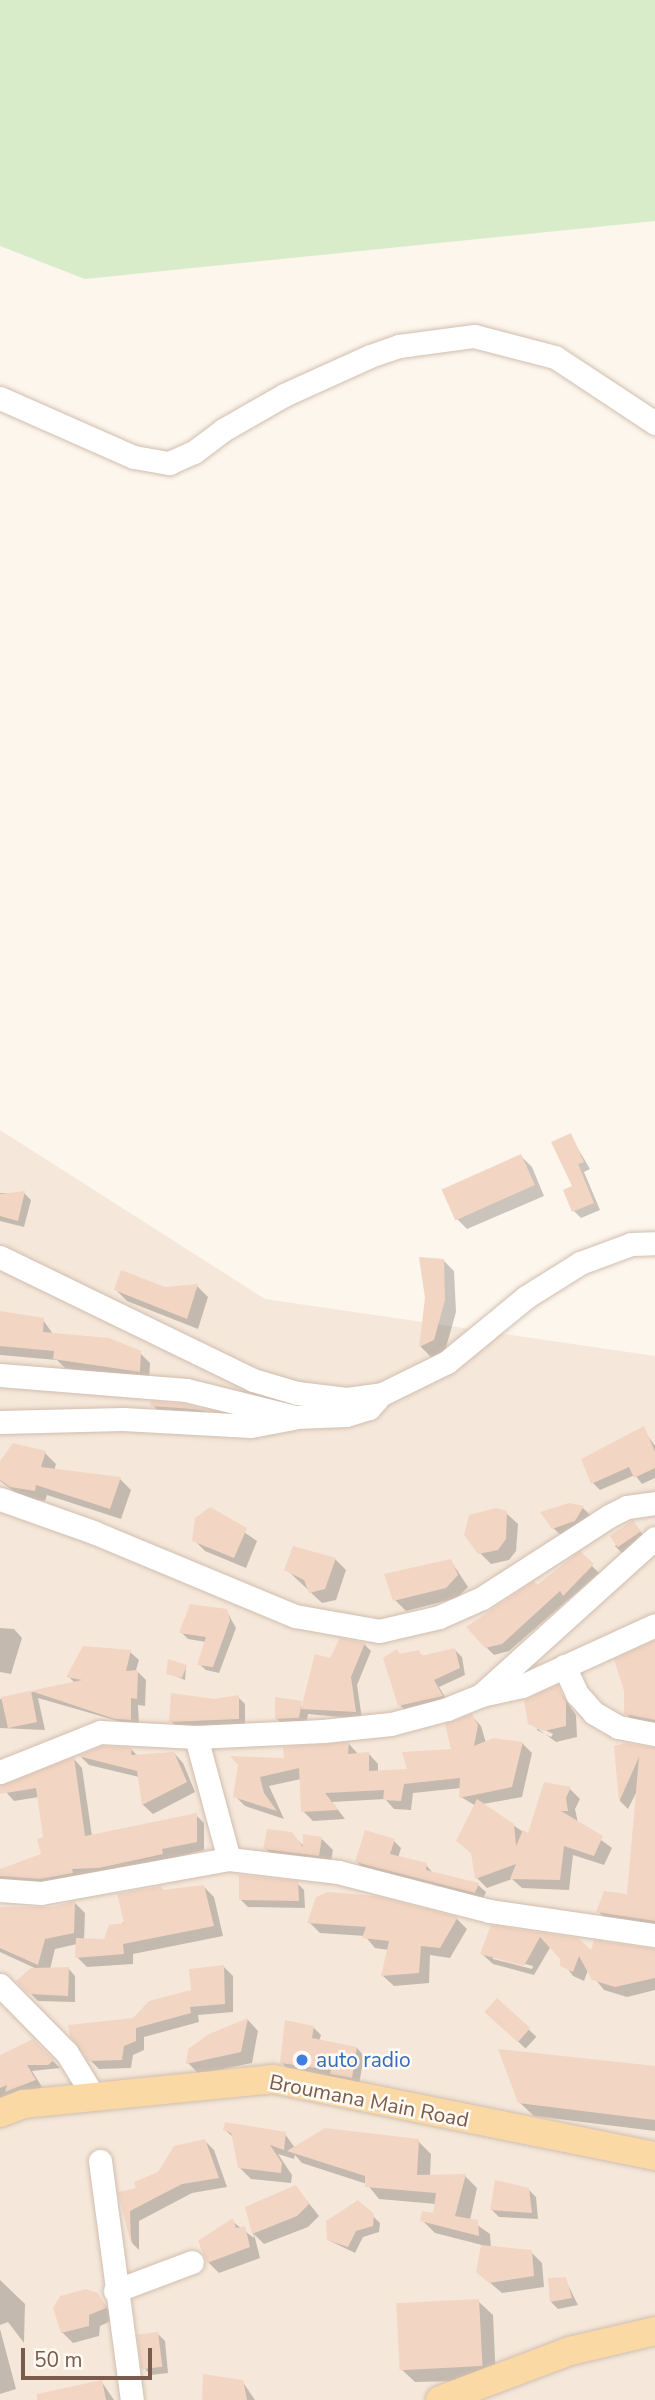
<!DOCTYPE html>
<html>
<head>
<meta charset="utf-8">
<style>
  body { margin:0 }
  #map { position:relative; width:655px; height:2400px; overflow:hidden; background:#fdf6ec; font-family:"Nunito Sans",sans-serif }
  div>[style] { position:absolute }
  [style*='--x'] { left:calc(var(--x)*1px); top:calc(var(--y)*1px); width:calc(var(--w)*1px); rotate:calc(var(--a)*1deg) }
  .residential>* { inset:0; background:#f5e8da }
  .green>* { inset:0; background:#d8ecc9 }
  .shadow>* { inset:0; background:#0003; transform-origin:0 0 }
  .building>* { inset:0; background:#f3d5c3; transform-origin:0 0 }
  .roads { filter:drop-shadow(0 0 2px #d1beb0) drop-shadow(0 0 2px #d1beb0) }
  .minor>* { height:23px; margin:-11.5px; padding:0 11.5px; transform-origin:11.5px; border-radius:11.5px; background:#fff }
  .major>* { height:28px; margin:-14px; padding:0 14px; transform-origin:14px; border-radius:14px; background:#fbd9a5 }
  .dots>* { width:19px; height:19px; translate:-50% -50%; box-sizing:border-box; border:4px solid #fffaf3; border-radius:50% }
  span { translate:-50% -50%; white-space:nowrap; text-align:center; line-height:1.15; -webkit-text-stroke:5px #fffaf3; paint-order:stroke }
  .shop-label { font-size:21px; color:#366cbe }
  .left { translate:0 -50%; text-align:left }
  .street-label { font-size:21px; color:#7a5c4d }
  .scale { position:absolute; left:21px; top:2348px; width:131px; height:32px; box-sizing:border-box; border:4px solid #7a5c4d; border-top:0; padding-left:9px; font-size:21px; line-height:24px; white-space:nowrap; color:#7a5c4d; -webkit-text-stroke:5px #fffaf3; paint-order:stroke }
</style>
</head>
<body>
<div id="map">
  <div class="residential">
    <i style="clip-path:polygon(0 1130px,265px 1299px,655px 1356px,655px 2400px,0 2400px)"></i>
  </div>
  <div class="green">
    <i style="clip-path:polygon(0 0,655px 0,655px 221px,85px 279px,0 246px)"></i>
  </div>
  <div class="shadow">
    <i style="clip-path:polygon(570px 1135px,590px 1169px,584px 1172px,600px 1210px,581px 1218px,574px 1211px)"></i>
    <i style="clip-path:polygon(521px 1156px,532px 1167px,544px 1196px,467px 1229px,456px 1218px,444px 1189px)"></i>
    <i style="clip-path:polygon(0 1193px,24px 1193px,31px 1200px,24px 1227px,0 1221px)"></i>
    <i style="clip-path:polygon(443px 1260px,454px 1271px,456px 1312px,445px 1351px,431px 1357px,421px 1347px,427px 1298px)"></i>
    <i style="clip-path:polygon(197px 1286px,208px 1297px,198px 1329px,127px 1301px,116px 1290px)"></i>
    <i style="clip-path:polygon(0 1312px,43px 1320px,53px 1334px,140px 1353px,150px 1363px,149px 1381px,65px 1368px,57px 1360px,0 1355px)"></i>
    <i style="clip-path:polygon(152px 1403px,206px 1411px,210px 1416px,159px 1413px)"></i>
    <i style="clip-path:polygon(643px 1429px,655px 1446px,655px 1478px,642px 1484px,635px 1475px,600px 1490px,593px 1483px)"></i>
    <i style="clip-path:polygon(45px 1453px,56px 1464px,54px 1471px,120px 1479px,131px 1490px,121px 1519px,47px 1495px,45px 1501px,23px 1498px,0 1481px,0 1464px)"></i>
    <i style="clip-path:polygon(583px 1508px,590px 1515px,582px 1528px,561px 1535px,553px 1528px)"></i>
    <i style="clip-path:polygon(210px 1509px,257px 1541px,246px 1568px,205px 1551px,194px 1540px)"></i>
    <i style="clip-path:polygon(506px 1513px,518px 1524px,516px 1551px,509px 1560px,491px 1564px,480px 1553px)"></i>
    <i style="clip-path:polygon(633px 1522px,647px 1540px,622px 1553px,615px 1546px)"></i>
    <i style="clip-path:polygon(580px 1554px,599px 1573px,509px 1651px,494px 1655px,486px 1647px,538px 1587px)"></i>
    <i style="clip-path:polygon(335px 1559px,346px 1570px,336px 1600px,322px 1603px,286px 1569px)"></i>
    <i style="clip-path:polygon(451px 1561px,468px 1587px,457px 1598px,406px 1611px,395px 1600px)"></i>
    <i style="clip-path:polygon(226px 1610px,236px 1628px,219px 1673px,206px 1670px,199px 1664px,206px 1642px,188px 1639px,181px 1632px)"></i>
    <i style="clip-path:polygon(0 1628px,14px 1629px,22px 1638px,11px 1674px,0 1672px)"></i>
    <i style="clip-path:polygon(341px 1640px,364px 1644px,371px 1651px,357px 1685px,362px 1719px,308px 1714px,306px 1725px,284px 1726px,277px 1719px,304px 1705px)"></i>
    <i style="clip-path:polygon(655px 1646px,655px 1726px,634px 1722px,626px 1713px,625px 1690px)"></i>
    <i style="clip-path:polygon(455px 1650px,462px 1657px,465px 1675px,439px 1687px,448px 1702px,407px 1712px,400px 1705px,397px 1651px,401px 1656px,418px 1652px,423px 1657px)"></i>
    <i style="clip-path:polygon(130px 1652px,139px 1660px,136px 1670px,146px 1680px,145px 1706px,138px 1705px,139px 1727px,38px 1698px,45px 1730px,0 1728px,0 1699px,75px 1683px,69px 1677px)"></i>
    <i style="clip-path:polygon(186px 1666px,185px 1680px,168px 1673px)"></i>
    <i style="clip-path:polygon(evenodd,557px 1687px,576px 1715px,577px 1737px,556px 1742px,530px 1723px,557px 1687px,537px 1726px,553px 1734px,551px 1737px,537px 1730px,537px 1726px)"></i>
    <i style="clip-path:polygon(238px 1697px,245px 1704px,245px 1725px,178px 1728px,171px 1721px,214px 1700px)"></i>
    <i style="clip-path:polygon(472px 1716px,481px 1726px,486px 1743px,522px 1743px,532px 1753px,522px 1797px,483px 1804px,529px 1836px,545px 1784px,570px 1789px,580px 1799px,575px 1809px,578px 1823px,612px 1848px,604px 1865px,573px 1855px,569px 1890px,522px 1888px,512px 1879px,487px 1888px,477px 1878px,472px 1854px,458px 1841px,476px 1806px,461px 1797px,461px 1788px,413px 1793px,411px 1810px,394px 1809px,385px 1799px,332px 1802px,345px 1819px,313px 1821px,303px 1811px,301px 1779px,269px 1786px,284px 1819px,245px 1806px,235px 1796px,239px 1765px,286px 1760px,349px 1744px,359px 1755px,369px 1754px,378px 1764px,378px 1773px,409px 1771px,453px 1751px)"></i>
    <i style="clip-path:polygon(616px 1747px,655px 1749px,655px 1926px,607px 1920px,598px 1911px,629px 1896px,638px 1789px,628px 1809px,620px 1801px)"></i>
    <i style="clip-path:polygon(131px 1749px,138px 1756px,174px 1753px,183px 1763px,195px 1792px,153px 1814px,143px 1805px,139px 1777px,89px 1765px,81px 1757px)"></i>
    <i style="clip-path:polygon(74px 1759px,82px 1768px,92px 1836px,196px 1815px,204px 1823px,204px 1850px,80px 1881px,0 1885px,0 1871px,43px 1855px,45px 1839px,39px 1797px,14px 1801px,6px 1792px)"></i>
    <i style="clip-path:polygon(291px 1834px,305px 1847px,322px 1839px,333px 1850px,330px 1866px,276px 1859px,265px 1848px)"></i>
    <i style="clip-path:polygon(394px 1841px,401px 1848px,398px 1858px,426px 1865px,433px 1873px,478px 1885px,486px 1892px,483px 1899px,364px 1869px,357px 1862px)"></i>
    <i style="clip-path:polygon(297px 1883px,304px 1890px,305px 1908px,248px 1907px,241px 1900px)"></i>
    <i style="clip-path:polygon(160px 1887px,164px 1891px,204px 1887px,214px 1897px,223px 1936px,133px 1954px,133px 1964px,87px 1967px,77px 1957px,77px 1944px,55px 1949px,50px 1969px,68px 1968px,75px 1976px,75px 2002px,38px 2001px,30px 1993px,39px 1970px,0 1952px,0 1908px,53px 1909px,75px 1903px,85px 1913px,84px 1940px,105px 1940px)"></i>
    <i style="clip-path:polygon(457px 1919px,467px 1929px,450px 1958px,430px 1955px,429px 1983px,394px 1986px,383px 1976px,389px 1950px,375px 1948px,365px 1936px,320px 1933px,309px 1922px)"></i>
    <i style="clip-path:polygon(evenodd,492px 1927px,577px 1940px,592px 1953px,655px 1952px,655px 1990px,627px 1997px,604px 1990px,588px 1970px,584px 1981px,573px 1976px,551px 1946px,534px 1975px,493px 1964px,482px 1954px,492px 1927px,493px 1956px,533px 1966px,532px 1969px,493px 1959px,493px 1956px)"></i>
    <i style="clip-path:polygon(224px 1967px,233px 1976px,233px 2012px,198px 2015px,199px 2022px,144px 2037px,144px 2050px,133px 2055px,131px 2068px,99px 2069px,90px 2060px,134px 2020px,193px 1991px)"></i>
    <i style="left:497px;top:2000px;width:54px;height:16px;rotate:43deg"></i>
    <i style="clip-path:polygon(248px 2020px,258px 2031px,252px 2063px,199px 2074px,188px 2063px)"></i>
    <i style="clip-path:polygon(314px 2028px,321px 2035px,319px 2041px,357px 2048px,364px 2056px,359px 2084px,289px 2070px,282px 2063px)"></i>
    <i style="clip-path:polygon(34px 2042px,60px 2068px,32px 2071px,42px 2087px,14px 2098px,10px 2094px,0 2098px,0 2057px)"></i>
    <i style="clip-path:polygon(655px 2068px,655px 2131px,534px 2116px,519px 2102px)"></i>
    <i style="clip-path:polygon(225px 2130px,285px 2134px,295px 2148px,418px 2141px,431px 2154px,430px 2177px,465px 2176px,477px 2188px,470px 2220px,490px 2234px,491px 2248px,531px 2252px,542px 2263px,544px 2287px,502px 2293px,489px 2282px,482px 2245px,435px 2233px,422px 2220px,434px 2215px,436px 2204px,379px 2199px,367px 2184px,302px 2163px,295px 2155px,294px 2159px,278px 2154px,292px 2175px,291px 2183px,251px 2179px,240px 2168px,234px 2138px)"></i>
    <i style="clip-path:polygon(204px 2140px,214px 2150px,227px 2187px,192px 2193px,139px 2221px,139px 2250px,132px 2243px,120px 2193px,138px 2189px)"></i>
    <i style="clip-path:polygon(296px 2187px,319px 2216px,308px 2227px,264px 2244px,254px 2234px,260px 2258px,219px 2273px,208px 2262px,232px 2221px,254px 2238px,249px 2210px)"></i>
    <i style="clip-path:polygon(528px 2189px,536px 2197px,538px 2219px,499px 2217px,492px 2210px)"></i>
    <i style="clip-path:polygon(358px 2202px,380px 2223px,379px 2232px,363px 2237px,355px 2253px,328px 2240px)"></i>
    <i style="clip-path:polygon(565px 2279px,578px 2305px,558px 2309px,551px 2302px)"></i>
    <i style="clip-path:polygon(0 2280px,25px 2304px,24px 2343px,8px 2322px,0 2325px)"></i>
    <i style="clip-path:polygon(97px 2294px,115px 2319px,100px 2326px,99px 2336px,73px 2343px,62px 2332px)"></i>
    <i style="clip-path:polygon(478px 2301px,493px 2315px,496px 2380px,415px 2382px,400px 2368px)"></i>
    <i style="clip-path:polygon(0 2329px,16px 2389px,0 2394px)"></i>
    <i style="clip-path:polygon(157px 2333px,165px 2341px,168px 2373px,151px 2375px,144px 2368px)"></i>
    <i style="clip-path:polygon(101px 2381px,114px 2400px,42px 2400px)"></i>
    <i style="clip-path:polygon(242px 2381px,255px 2400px,204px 2400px)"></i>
  </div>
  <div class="building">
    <i style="clip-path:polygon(571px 1133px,584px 1162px,578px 1164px,594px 1203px,572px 1212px,563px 1190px,572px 1186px,551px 1142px)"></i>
    <i style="left:521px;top:1154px;width:34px;height:87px;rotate:66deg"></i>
    <i style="clip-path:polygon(25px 1191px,18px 1221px,0 1216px,0 1194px)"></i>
    <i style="clip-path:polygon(419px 1257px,444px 1259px,445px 1300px,434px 1340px,419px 1347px,425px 1298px)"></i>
    <i style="clip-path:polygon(121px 1270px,165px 1287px,198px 1284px,187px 1319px,114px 1290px)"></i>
    <i style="clip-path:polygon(0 1311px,44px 1318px,43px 1332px,109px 1338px,141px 1351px,140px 1372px,53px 1359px,54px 1351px,0 1346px)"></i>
    <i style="clip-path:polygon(151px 1401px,184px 1404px,207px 1410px,150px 1406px)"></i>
    <i style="clip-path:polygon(644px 1426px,655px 1452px,655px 1468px,634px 1478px,629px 1467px,591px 1484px,581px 1459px)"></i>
    <i style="clip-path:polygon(13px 1443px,46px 1451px,41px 1467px,121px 1477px,110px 1509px,36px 1485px,35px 1491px,10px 1487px,0 1480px,0 1461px)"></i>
    <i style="clip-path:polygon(569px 1503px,584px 1506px,575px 1521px,552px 1529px,540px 1512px)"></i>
    <i style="clip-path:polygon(210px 1507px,247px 1528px,234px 1558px,192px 1541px,195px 1518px)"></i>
    <i style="clip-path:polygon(496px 1508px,507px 1511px,506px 1539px,498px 1550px,478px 1554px,464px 1535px,469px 1515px)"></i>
    <i style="left:633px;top:1520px;width:14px;height:28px;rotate:56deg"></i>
    <i style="clip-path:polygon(293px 1546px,336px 1558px,325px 1589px,309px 1593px,304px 1580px,284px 1570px)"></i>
    <i style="clip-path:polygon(580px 1551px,594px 1564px,563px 1596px,560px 1591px,502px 1644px,485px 1648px,466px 1627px,534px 1581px,537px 1585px)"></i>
    <i style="clip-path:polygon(451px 1559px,458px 1575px,446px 1588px,393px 1601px,384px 1574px)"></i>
    <i style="clip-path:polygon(190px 1604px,227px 1609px,230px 1620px,213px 1667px,197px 1665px,206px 1637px,179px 1633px)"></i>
    <i style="clip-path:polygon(340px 1638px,365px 1643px,351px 1677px,356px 1712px,301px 1709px,315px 1654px,330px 1658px)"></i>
    <i style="clip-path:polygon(655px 1640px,655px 1720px,624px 1714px,624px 1691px,614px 1659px)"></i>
    <i style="clip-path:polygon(83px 1646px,131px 1650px,126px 1671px,138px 1670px,137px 1699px,131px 1698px,131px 1720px,115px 1719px,31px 1691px,37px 1722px,8px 1728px,1px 1697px,82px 1680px,66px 1677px)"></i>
    <i style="clip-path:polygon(455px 1648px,460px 1668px,434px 1680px,443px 1696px,398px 1706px,383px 1658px,397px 1649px,399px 1654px,419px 1650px,421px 1656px)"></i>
    <i style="clip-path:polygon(168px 1659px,187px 1665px,182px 1678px,166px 1674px)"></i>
    <i style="clip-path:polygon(557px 1685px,566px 1702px,566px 1726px,544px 1731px,528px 1724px,524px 1700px)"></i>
    <i style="clip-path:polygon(171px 1693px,214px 1699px,239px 1695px,239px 1719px,169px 1722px)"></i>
    <i style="clip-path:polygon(275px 1697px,302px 1701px,299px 1718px,275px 1719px)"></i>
    <i style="clip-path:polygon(472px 1714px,478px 1725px,474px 1746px,493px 1738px,523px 1742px,512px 1787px,459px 1798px,460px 1778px,404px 1784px,401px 1801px,383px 1800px,384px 1790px,325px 1793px,338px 1810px,301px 1812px,299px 1768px,260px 1777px,264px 1793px,277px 1811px,233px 1797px,238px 1765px,230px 1756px,284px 1758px,283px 1747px,349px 1742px,348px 1754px,369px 1752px,369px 1771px,407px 1769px,402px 1752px,451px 1749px,445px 1724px)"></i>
    <i style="clip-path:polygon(625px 1743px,655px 1748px,655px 1921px,596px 1912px,604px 1891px,627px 1894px,639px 1757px,619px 1802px,614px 1746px)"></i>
    <i style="clip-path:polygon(102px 1746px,132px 1748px,131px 1755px,174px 1752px,187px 1782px,142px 1805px,137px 1771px,78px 1756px)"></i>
    <i style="clip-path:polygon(74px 1757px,85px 1836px,197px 1813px,197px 1842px,162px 1849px,163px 1854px,99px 1868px,72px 1869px,73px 1873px,40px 1879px,0 1876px,0 1869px,41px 1854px,37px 1839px,43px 1837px,36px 1788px,0 1794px,0 1786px)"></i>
    <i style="clip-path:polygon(544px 1782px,571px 1787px,566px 1798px,568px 1811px,561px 1811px,603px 1836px,594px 1856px,564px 1846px,560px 1880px,510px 1879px,516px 1864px,475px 1879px,471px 1853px,456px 1841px,477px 1799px,514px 1824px,516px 1846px,523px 1830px,528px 1833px)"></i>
    <i style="clip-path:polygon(267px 1829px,292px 1832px,303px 1847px,303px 1834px,322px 1837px,319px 1856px,263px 1849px)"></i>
    <i style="clip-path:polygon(365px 1830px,395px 1839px,390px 1854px,427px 1863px,426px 1870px,479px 1883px,475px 1893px,355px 1862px)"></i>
    <i style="clip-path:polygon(239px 1875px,298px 1881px,299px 1901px,239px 1900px)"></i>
    <i style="clip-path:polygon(204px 1885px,214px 1926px,123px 1944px,124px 1954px,75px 1958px,76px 1938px,104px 1939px,109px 1925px,124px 1923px,117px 1894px,161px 1886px,162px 1890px)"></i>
    <i style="clip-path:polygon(328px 1892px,376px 1896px,458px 1917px,440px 1948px,421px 1946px,419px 1973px,381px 1976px,389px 1941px,362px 1938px,366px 1927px,307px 1923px,316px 1897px)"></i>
    <i style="clip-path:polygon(75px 1901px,74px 1933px,45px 1939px,38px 1965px,0 1948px,0 1907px,52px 1907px)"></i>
    <i style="clip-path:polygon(491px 1925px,578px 1938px,591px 1950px,594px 1940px,655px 1949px,655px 1978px,615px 1987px,592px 1980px,579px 1956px,573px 1972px,560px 1966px,560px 1959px,540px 1937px,524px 1966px,480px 1954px)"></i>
    <i style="clip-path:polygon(224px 1965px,225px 2004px,190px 2007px,191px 2013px,136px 2028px,136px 2041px,124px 2046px,122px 2060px,88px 2061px,70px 2036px,68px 2025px,133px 2018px,149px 2001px,191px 1990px,189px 1969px)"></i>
    <i style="clip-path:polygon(69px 1967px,68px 1996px,29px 1994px,16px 1981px,31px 1968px)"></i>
    <i style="left:497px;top:1998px;width:45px;height:19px;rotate:42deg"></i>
    <i style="clip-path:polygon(248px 2018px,241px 2052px,186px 2064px,188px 2049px,209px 2034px)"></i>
    <i style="clip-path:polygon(285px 2020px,314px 2026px,312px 2038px,357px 2047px,352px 2078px,330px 2074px,331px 2070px,280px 2063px)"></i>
    <i style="clip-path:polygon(33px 2039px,54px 2060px,48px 2065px,27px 2065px,36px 2080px,5px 2092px,7px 2085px,0 2088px,0 2055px)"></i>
    <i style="clip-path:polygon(498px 2049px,655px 2066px,655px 2120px,518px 2103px)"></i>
    <i style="clip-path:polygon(225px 2122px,286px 2132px,284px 2150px,270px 2145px,282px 2163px,281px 2173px,238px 2168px,231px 2133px,223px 2130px)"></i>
    <i style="clip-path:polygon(325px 2128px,419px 2139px,417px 2175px,466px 2174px,455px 2216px,478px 2220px,479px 2236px,420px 2221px,422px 2211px,433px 2213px,436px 2193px,365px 2187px,365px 2176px,287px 2151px)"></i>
    <i style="clip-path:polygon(205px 2139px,219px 2178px,182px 2184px,130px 2211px,131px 2244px,118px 2192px,136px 2188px,134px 2182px,158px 2172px,174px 2146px)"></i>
    <i style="clip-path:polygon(495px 2180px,529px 2188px,532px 2213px,490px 2210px)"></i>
    <i style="clip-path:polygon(296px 2185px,309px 2204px,297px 2216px,252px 2234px,245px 2207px)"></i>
    <i style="clip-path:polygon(358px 2200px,374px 2214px,373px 2226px,356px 2231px,348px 2247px,327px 2240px,326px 2221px)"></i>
    <i style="clip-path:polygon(233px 2218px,236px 2228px,245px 2226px,250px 2247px,207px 2263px,198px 2241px)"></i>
    <i style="clip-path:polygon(481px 2245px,532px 2250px,534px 2276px,489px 2283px,476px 2272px)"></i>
    <i style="clip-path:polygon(566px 2277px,572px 2298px,550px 2302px,548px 2278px)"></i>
    <i style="clip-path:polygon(86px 2289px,98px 2293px,106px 2308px,89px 2315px,89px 2326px,61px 2333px,53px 2308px,60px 2296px)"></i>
    <i style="left:479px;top:2299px;width:67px;height:83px;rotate:87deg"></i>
    <i style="left:158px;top:2332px;width:35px;height:21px;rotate:83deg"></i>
    <i style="clip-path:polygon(203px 2374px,243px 2380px,247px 2400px,202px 2400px)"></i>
    <i style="clip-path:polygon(102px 2380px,106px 2400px,37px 2400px,37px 2394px)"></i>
  </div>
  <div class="roads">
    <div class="minor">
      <i style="--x:0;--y:398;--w:146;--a:23.8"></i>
      <i style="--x:134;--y:457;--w:36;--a:10"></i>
      <i style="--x:169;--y:463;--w:27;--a:-24"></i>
      <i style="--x:194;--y:452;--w:36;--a:-37"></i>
      <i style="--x:223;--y:430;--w:70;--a:-29.8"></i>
      <i style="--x:284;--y:395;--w:94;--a:-24.4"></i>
      <i style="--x:370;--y:356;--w:31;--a:-19"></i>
      <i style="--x:399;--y:346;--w:76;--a:-7.6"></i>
      <i style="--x:474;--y:336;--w:84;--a:14.5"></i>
      <i style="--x:555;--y:357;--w:120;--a:33.4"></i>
      <i style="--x:0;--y:1257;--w:281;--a:25.9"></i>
      <i style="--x:253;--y:1380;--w:46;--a:16.5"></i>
      <i style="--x:297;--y:1393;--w:50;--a:6.8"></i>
      <i style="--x:347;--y:1399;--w:35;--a:-8"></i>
      <i style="--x:382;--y:1394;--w:72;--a:-26.2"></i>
      <i style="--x:447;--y:1362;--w:102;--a:-39.4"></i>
      <i style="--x:526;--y:1297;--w:64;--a:-32.2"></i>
      <i style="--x:580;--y:1263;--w:54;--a:-20.4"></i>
      <i style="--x:631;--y:1244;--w:24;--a:-2"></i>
      <i style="--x:0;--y:1375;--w:187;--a:4.6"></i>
      <i style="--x:186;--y:1390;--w:112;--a:13.9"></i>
      <i style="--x:295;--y:1417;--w:51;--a:-2.2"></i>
      <i style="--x:346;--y:1415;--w:24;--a:-17"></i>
      <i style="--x:369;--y:1408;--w:12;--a:-48"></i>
      <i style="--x:0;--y:1422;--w:123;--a:-1.4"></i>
      <i style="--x:123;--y:1419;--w:128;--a:3.1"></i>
      <i style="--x:251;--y:1426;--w:43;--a:-10.8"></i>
      <i style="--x:0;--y:1499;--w:99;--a:19.5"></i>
      <i style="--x:93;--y:1532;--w:219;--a:22.6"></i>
      <i style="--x:295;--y:1616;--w:85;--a:10.1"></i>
      <i style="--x:379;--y:1631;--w:62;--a:-13.1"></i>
      <i style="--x:439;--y:1617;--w:47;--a:-23.8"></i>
      <i style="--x:482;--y:1598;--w:151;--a:-32.8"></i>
      <i style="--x:609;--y:1516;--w:20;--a:-27"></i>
      <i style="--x:627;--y:1507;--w:28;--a:-8"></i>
      <i style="--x:564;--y:1666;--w:31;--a:65"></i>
      <i style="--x:577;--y:1694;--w:25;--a:48"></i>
      <i style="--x:594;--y:1713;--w:28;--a:30"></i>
      <i style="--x:618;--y:1727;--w:38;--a:11"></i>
      <i style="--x:481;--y:1695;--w:42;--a:-12.4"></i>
      <i style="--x:522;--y:1686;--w:146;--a:-24.6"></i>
      <i style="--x:196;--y:1737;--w:126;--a:74.9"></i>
      <i style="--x:0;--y:1772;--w:108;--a:-21.8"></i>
      <i style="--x:100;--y:1732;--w:96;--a:3"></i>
      <i style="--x:196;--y:1737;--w:127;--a:-2.7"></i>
      <i style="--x:323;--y:1731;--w:68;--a:-5.9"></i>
      <i style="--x:391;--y:1724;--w:58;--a:-15"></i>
      <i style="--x:447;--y:1709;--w:37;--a:-22"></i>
      <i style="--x:481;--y:1695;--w:234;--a:-42.1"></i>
      <i style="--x:0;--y:1890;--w:41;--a:4.2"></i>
      <i style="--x:41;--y:1893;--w:191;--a:-10.3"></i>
      <i style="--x:229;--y:1859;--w:110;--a:6.8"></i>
      <i style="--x:338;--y:1872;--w:157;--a:14.4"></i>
      <i style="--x:490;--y:1911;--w:167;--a:8.3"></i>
      <i style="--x:0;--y:1985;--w:95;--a:45.4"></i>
      <i style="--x:67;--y:2053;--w:52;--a:58.5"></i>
      <i style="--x:100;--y:2161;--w:241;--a:82.4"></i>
      <i style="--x:115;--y:2291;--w:82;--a:-20.6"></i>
    </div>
    <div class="major">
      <i style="--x:0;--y:2113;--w:26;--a:-21"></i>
      <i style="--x:24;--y:2104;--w:250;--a:-5.7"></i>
      <i style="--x:273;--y:2079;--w:390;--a:11.4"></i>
      <i style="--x:440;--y:2400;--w:139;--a:-20.7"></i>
      <i style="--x:570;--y:2351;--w:87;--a:-13.2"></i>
    </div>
  </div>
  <div class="dots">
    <i style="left:302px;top:2060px;background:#3f7fe0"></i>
  </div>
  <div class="shop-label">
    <span class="left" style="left:316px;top:2060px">auto radio</span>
  </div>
  <div class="street-label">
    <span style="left:369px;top:2101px;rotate:11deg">Broumana Main Road</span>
  </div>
  <div class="scale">50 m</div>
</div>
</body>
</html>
